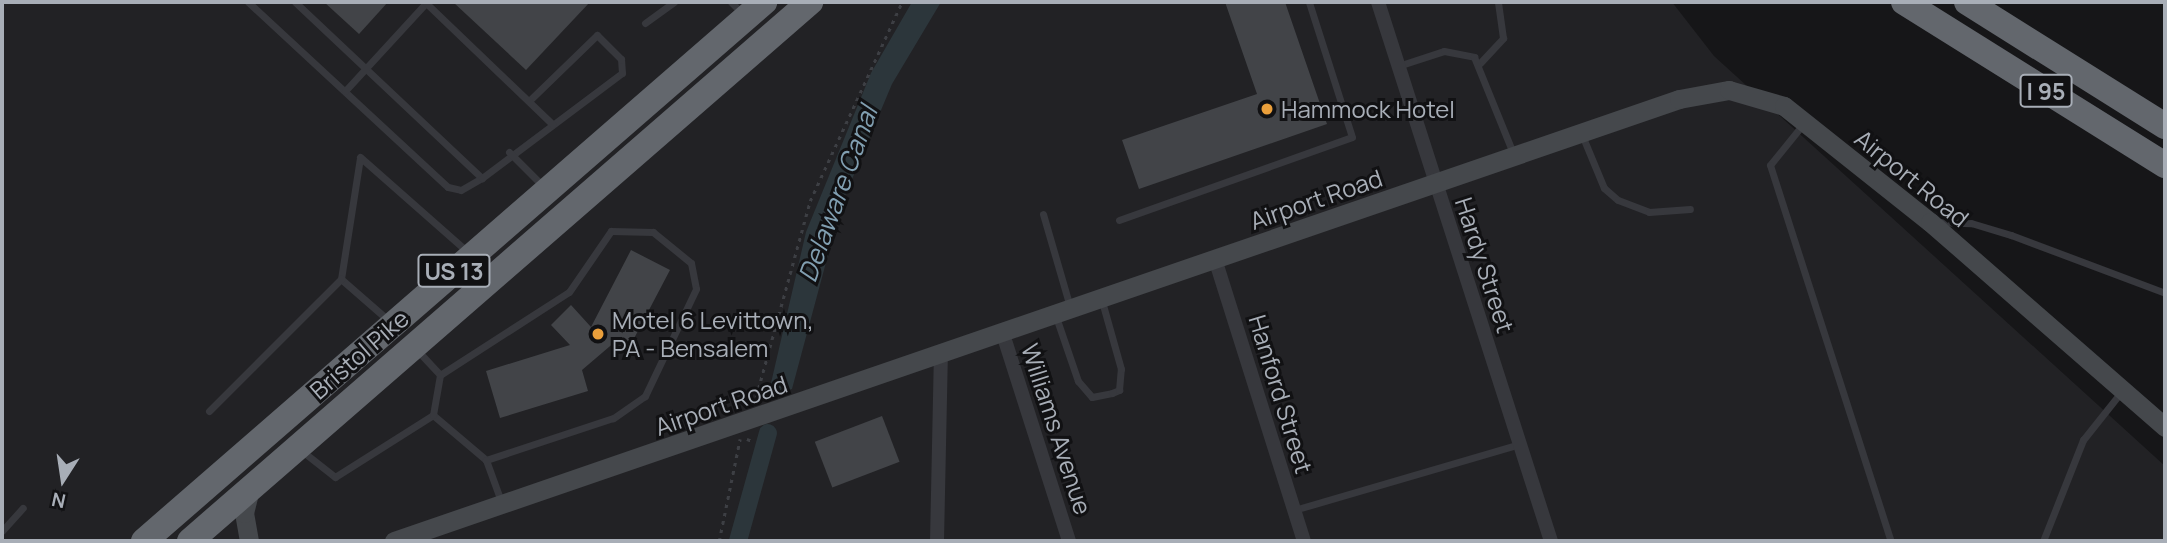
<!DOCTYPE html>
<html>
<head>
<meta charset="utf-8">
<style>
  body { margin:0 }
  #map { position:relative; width:2167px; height:543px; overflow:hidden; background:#161618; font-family:Manrope,sans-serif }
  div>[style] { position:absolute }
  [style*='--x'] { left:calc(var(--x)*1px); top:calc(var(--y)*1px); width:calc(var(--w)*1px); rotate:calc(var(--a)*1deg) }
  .built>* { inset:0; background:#222225 }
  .water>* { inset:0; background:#2c363b }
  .canal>* { height:18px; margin:-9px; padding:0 9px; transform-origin:9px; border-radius:9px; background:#2c363b }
  .building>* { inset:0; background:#424448; transform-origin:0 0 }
  .path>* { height:2.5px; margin-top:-1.25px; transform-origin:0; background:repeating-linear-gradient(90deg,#3d3f44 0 3.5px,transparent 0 8.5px) }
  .lane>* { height:7px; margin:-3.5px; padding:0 3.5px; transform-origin:3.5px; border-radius:3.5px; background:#37383d }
  .street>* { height:14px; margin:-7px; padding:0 7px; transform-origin:7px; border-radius:7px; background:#37383d }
  .secondary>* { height:19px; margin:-9.5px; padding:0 9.5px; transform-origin:9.5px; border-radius:9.5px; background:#45484c }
  .highway>* { height:26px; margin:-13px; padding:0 13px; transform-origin:13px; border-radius:13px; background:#63676d }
  .dots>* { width:19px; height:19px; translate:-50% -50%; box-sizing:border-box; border:4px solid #111113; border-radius:50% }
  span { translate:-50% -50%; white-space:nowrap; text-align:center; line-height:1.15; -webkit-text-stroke:6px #111113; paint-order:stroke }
  .shield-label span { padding:2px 5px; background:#111113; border:2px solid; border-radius:5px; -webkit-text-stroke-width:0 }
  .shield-label { font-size:23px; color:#a8aeb7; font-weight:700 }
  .poi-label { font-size:24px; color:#a8aeb7 }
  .left { translate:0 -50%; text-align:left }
  .street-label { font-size:24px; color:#a8aeb7 }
  .water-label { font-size:26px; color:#819fb1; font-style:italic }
  .frame { position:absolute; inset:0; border:4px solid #a8aeb7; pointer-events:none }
  .north { position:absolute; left:28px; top:445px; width:70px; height:70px; -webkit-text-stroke:5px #111113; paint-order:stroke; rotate:192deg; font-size:19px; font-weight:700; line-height:28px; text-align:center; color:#a8aeb7 }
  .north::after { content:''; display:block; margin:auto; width:24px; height:32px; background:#a8aeb7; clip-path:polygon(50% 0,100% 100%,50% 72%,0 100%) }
</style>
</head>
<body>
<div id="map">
  <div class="built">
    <i style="clip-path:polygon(2px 2px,1672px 2px,1714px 56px,2165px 466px,2165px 541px,2px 541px)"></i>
  </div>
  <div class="water">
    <i style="clip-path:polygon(912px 2px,941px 2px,892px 84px,842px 203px,792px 389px,768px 396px,806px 232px,871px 73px)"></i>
  </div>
  <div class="canal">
    <i style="--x:738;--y:541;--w:112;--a:-74.5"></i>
  </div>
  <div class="building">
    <i style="clip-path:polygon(324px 2px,388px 2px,359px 34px)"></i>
    <i style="clip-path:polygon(453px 2px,590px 2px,526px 70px)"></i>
    <i style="clip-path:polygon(1225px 2px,1285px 2px,1327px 124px,1139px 189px,1122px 140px,1257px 94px)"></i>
    <i style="clip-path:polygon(631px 250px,670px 270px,629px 348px,616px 341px,582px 370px,588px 391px,500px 418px,486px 371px,570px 345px,551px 325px,571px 305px,591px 327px)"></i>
    <i style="left:882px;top:416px;width:49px;height:72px;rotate:69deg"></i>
  </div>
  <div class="path">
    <i style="--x:758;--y:390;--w:13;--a:-23"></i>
    <i style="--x:756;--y:397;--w:203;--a:-74.6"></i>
    <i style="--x:810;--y:201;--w:219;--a:-65.2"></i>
    <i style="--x:747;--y:439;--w:8;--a:23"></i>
    <i style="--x:719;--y:541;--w:104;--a:-78.4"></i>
  </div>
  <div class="lane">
    <i style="--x:248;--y:2;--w:272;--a:42.8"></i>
    <i style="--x:448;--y:187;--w:13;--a:13"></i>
    <i style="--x:461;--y:190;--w:24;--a:-30"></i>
    <i style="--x:295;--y:2;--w:257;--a:43.3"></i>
    <i style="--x:482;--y:178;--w:175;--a:-36.9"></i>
    <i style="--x:622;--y:73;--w:14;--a:-94"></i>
    <i style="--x:621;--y:59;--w:34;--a:-135"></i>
    <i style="--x:597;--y:35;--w:92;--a:135.9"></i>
    <i style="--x:731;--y:2;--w:17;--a:45"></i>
    <i style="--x:645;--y:23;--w:36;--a:-36"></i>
    <i style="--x:1480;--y:63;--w:34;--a:-47"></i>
    <i style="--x:1503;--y:38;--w:36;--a:-98"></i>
    <i style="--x:1398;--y:66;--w:48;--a:-18.1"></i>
    <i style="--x:1444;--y:51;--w:31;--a:11"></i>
    <i style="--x:1474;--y:57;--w:104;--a:67.9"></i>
    <i style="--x:345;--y:91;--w:120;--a:-47.4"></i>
    <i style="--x:426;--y:3;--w:175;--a:43.8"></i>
    <i style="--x:1804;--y:123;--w:54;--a:129"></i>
    <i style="--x:1770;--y:165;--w:395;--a:72.2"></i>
    <i style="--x:1582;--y:135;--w:57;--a:67.5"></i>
    <i style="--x:1604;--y:188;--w:18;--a:41"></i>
    <i style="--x:1618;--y:200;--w:33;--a:21"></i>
    <i style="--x:1649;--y:212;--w:41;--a:-4.2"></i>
    <i style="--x:509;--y:152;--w:48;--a:45"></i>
    <i style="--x:1043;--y:214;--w:97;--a:73.8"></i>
    <i style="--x:1119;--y:220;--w:247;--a:-19.6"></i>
    <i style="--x:1352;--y:137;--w:142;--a:-107.7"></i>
    <i style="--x:1934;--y:222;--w:37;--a:2"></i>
    <i style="--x:1971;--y:223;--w:42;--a:16.7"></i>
    <i style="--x:2011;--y:235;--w:165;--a:20.6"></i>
    <i style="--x:1055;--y:314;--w:71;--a:71.1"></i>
    <i style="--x:1078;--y:381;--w:21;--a:49"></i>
    <i style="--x:1092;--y:397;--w:20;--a:-11"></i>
    <i style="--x:1112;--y:393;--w:8;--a:-23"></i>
    <i style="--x:1119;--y:390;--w:21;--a:-85"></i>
    <i style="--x:1121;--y:369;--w:74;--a:-105.7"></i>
    <i style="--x:388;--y:320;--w:62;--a:-138.9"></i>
    <i style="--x:341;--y:279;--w:123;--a:-81.1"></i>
    <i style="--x:360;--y:157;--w:145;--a:41.4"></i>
    <i style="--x:417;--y:350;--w:34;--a:47"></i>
    <i style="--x:209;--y:411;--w:187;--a:-45"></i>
    <i style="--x:433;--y:415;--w:70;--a:40.3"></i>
    <i style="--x:302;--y:451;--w:42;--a:38.2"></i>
    <i style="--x:335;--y:477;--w:116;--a:-32.3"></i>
    <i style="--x:433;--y:415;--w:41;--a:-80.1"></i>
    <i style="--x:440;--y:375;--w:153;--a:-32.8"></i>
    <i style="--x:569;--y:292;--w:74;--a:-55.5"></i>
    <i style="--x:611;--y:231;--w:42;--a:1.4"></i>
    <i style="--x:653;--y:232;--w:49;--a:39.2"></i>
    <i style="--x:691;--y:263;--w:26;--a:79"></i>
    <i style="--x:696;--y:289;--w:119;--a:115.5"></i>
    <i style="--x:645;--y:396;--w:39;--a:145"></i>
    <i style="--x:613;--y:418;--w:134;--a:161.7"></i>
    <i style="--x:486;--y:460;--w:47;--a:70"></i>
    <i style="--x:1294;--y:510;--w:234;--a:-16.3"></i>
    <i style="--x:2;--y:531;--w:31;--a:-48"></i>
    <i style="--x:2043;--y:541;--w:109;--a:-68.4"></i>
    <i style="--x:2083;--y:440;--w:63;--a:-51.5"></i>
  </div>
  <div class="street">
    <i style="--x:1378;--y:2;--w:566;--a:72.21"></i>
    <i style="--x:1215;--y:259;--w:296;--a:72.5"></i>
    <i style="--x:1002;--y:331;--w:220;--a:72.3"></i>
    <i style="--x:937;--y:541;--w:189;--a:-88.8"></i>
  </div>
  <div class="secondary">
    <i style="--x:249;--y:541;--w:28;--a:-100"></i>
    <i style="--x:244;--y:513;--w:25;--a:-76"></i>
    <i style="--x:394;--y:541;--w:1359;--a:-18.98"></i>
    <i style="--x:1679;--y:99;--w:51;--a:-10.2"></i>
    <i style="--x:1729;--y:90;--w:57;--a:16.2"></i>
    <i style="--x:1784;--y:106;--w:186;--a:38.5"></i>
    <i style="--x:1930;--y:222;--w:312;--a:41.1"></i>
  </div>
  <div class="highway">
    <i style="--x:1904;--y:2;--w:308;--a:32"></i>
    <i style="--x:1967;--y:2;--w:234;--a:32.1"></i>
    <i style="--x:144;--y:541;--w:822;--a:-41"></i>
    <i style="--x:190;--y:541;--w:822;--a:-41"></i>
  </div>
  <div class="dots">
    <i style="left:1267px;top:109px;background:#ea9f3b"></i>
    <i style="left:598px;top:334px;background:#ea9f3b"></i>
  </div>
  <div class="shield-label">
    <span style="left:2046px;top:91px">I 95</span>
    <span style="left:454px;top:271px">US 13</span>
  </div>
  <div class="poi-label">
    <span class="left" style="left:1281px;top:109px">Hammock Hotel</span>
    <span class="left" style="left:612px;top:334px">Motel 6 Levittown,<br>PA - Bensalem</span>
  </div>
  <div class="street-label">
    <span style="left:1912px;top:178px;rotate:39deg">Airport Road</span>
    <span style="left:1316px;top:199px;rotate:-19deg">Airport Road</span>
    <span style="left:1485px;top:265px;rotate:72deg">Hardy Street</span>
    <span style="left:359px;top:354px;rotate:-41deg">Bristol Pike</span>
    <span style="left:1281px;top:394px;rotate:73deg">Hanford Street</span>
    <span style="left:721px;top:405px;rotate:-19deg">Airport Road</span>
    <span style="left:1057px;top:429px;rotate:72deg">Williams Avenue</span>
  </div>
  <div class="water-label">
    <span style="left:838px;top:194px;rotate:-70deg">Delaware Canal</span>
  </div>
  <div class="frame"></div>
  <div class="north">N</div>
</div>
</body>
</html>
